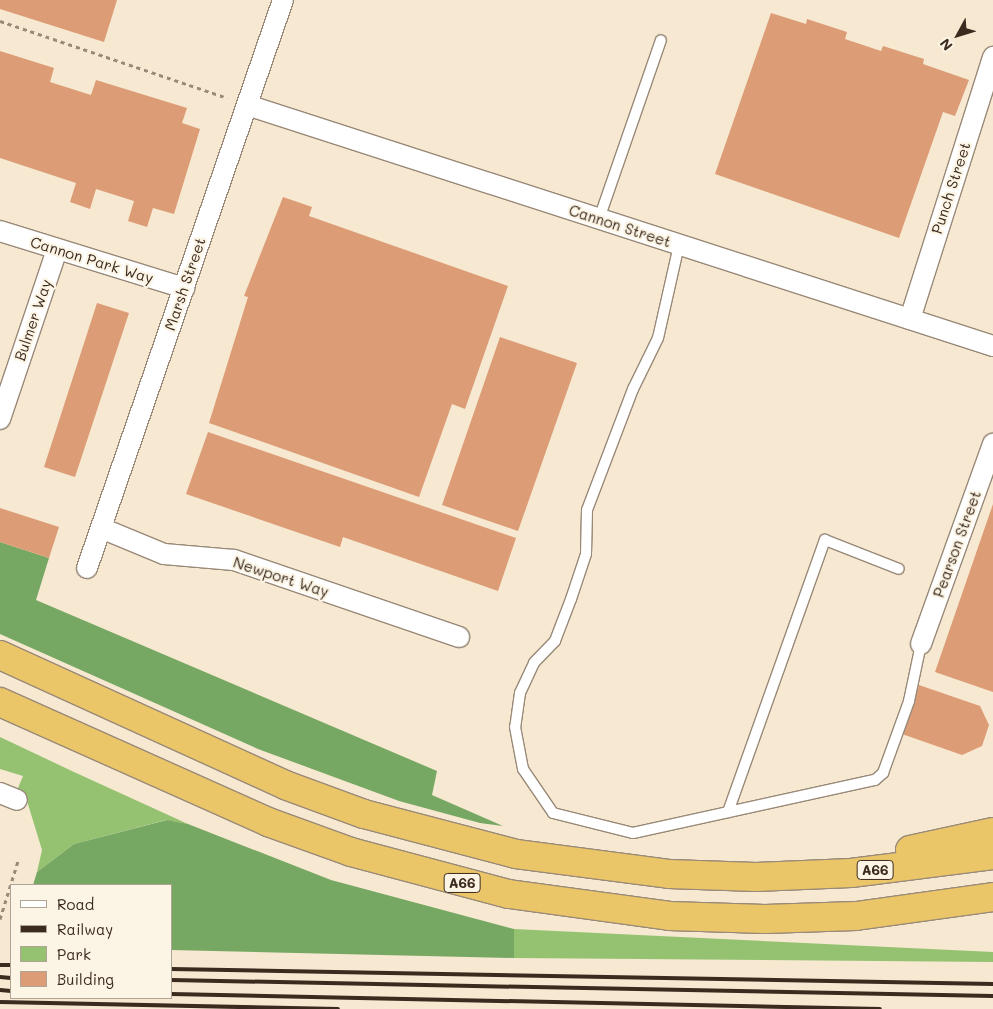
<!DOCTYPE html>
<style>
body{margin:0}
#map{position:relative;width:993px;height:1009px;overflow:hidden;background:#f7e8d1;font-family:Mali,sans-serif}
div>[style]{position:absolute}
.green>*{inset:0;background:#94c271}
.forest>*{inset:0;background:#77a863}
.building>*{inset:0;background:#dc9c75}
.path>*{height:3px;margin-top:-1.5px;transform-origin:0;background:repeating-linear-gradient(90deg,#998978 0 4px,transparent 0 8px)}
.roads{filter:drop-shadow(1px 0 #998978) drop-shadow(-1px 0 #998978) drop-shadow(0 1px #998978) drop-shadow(0 -1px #998978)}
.service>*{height:10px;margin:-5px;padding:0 5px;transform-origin:5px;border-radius:5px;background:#fff}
.minor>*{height:20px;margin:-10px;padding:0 10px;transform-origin:10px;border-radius:10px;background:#fff}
.trunk>*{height:28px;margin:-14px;padding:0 14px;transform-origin:14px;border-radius:14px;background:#ebc669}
.rail>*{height:4px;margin:-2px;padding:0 2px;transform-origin:2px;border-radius:2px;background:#3b2a1e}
span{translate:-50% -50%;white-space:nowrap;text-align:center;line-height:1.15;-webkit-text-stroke:4.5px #fcf5e5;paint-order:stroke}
.shield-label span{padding:1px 4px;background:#fcf5e5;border:1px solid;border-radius:4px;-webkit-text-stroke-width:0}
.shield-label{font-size:14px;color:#3b2a1e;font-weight:700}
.street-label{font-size:15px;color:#3b2a1e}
.legend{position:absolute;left:10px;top:884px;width:162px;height:115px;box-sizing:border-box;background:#fcf5e5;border:1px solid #afa495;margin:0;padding:6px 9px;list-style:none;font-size:15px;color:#3b2a1e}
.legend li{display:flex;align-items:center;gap:10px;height:25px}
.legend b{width:25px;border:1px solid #afa495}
.north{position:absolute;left:933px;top:10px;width:50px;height:50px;-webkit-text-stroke:4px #fcf5e5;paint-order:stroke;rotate:231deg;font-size:14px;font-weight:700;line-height:20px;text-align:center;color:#3b2a1e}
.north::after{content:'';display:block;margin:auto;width:18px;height:22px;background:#3b2a1e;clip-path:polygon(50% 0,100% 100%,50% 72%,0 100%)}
</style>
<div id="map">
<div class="green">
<div style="clip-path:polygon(0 737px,74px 772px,188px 824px,166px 820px,74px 844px,37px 872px,42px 850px,27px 801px,16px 793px,23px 776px,0 769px)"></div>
<div style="clip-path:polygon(514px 929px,993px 952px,993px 962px,514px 958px)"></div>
</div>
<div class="forest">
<div style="clip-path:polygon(0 542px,49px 558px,36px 600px,437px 771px,432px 795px,503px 826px,480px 823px,399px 801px,258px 749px,0 634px)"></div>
<div style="clip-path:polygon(167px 820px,188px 824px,331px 880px,514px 929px,514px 958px,171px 950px,171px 885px,33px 885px,37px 872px,74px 844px)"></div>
</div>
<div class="building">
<div style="clip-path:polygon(0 0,117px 0,104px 42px,0 9px)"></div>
<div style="clip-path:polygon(771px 13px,806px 24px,807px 19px,847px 32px,845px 39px,881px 51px,883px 46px,924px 59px,923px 64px,969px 80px,955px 116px,943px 112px,899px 238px,715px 174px)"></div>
<div style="clip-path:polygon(0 51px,54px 68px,50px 82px,91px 95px,96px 80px,187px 108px,182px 123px,200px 129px,174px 214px,153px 208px,147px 227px,128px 221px,134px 201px,96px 189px,90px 209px,70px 202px,76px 183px,0 158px)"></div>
<div style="clip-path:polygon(283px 197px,312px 207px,309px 216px,508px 286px,465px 409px,452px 404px,419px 497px,209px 423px,248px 297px,244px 296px)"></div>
<div style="clip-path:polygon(97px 303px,129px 313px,75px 477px,44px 467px)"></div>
<div style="clip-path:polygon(500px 337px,577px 363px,518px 531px,442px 505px)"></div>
<div style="clip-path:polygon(208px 432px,516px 538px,498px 591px,343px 537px,340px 547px,186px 494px)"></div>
<div style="clip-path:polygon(993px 504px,993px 692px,935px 672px)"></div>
<div style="clip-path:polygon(0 508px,59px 527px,49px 558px,0 542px)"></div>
<div style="clip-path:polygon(919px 685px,980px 706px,989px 725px,982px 746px,962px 755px,902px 734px)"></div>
</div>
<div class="path">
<div style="left:0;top:21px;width:240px;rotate:18.7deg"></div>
<div style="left:0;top:919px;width:61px;rotate:-72.8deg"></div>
</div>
<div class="roads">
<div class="service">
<div style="left:599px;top:219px;width:189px;rotate:-70.9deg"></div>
<div style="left:679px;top:245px;width:95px;rotate:102.7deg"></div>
<div style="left:658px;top:338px;width:57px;rotate:116.1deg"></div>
<div style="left:633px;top:389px;width:129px;rotate:110.8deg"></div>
<div style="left:587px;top:510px;width:44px;rotate:91.3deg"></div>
<div style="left:586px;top:554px;width:47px;rotate:108.4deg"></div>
<div style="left:571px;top:599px;width:45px;rotate:110.9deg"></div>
<div style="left:555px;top:641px;width:30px;rotate:134deg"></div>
<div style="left:534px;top:663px;width:33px;rotate:115deg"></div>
<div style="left:520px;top:693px;width:34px;rotate:98deg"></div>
<div style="left:515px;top:727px;width:43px;rotate:79.2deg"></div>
<div style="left:523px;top:769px;width:53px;rotate:55.7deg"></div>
<div style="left:553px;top:813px;width:82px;rotate:14deg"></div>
<div style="left:633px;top:833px;width:248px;rotate:-12.4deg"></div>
<div style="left:875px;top:780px;width:11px;rotate:-41deg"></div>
<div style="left:883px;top:773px;width:77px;rotate:-70.1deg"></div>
<div style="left:909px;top:701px;width:58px;rotate:-78.1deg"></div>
<div style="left:728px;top:812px;width:289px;rotate:-70.4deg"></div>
<div style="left:825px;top:540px;width:79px;rotate:21.4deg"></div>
</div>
<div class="minor">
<div style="left:247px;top:105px;width:784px;rotate:17.9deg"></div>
<div style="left:0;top:231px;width:193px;rotate:17.2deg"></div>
<div style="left:910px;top:319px;width:275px;rotate:-72.4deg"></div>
<div style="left:0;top:419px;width:178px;rotate:-71.4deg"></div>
<div style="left:101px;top:528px;width:68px;rotate:22.4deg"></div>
<div style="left:164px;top:554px;width:70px;rotate:4.9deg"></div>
<div style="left:234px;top:560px;width:238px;rotate:18.9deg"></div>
<div style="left:87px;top:568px;width:601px;rotate:-70.96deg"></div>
<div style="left:921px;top:644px;width:213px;rotate:-70.2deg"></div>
<div style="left:0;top:793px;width:18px;rotate:22deg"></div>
</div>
<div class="trunk">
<div style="left:0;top:655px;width:313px;rotate:24.5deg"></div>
<div style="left:285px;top:785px;width:84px;rotate:20.2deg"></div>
<div style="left:364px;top:814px;width:157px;rotate:14.7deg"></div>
<div style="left:516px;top:854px;width:154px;rotate:7.4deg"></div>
<div style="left:669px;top:874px;width:87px;rotate:2deg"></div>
<div style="left:756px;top:877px;width:95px;rotate:-2.4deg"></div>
<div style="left:851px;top:873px;width:143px;rotate:-7.2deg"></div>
<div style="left:0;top:702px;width:294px;rotate:24.1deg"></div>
<div style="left:268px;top:822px;width:88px;rotate:19.9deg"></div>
<div style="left:351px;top:852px;width:163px;rotate:14.9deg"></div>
<div style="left:509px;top:894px;width:162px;rotate:7.8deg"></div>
<div style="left:669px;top:916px;width:96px;rotate:1.8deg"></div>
<div style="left:765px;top:919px;width:91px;rotate:-1.9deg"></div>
<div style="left:856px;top:916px;width:138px;rotate:-7.9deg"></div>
<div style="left:910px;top:850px;width:85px;rotate:-12.2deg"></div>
</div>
</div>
<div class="rail">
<div style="left:0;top:965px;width:11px"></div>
<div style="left:171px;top:969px;width:822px;rotate:1.05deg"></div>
<div style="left:0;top:977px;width:11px;rotate:5deg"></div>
<div style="left:171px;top:980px;width:822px;rotate:1.12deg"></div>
<div style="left:0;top:990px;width:11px;rotate:5deg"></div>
<div style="left:171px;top:994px;width:709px;rotate:1.21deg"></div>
<div style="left:0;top:1002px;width:338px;rotate:1.2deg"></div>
</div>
<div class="shield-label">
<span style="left:875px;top:870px">A66</span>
<span style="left:462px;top:883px">A66</span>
</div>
<div class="street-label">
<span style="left:951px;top:188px;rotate:-72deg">Punch Street</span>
<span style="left:620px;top:226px;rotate:18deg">Cannon Street</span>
<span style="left:92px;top:260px;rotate:17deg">Cannon Park Way</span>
<span style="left:185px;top:284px;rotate:-71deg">Marsh Street</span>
<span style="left:33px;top:320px;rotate:-71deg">Bulmer Way</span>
<span style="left:957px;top:544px;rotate:-70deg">Pearson Street</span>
<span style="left:281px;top:577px;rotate:18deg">Newport Way</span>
</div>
<ul class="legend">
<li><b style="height:6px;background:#fff"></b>Road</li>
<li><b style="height:6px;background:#3b2a1e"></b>Railway</li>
<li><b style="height:14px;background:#94c271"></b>Park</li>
<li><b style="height:14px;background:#dc9c75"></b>Building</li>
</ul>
<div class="north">N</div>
</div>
